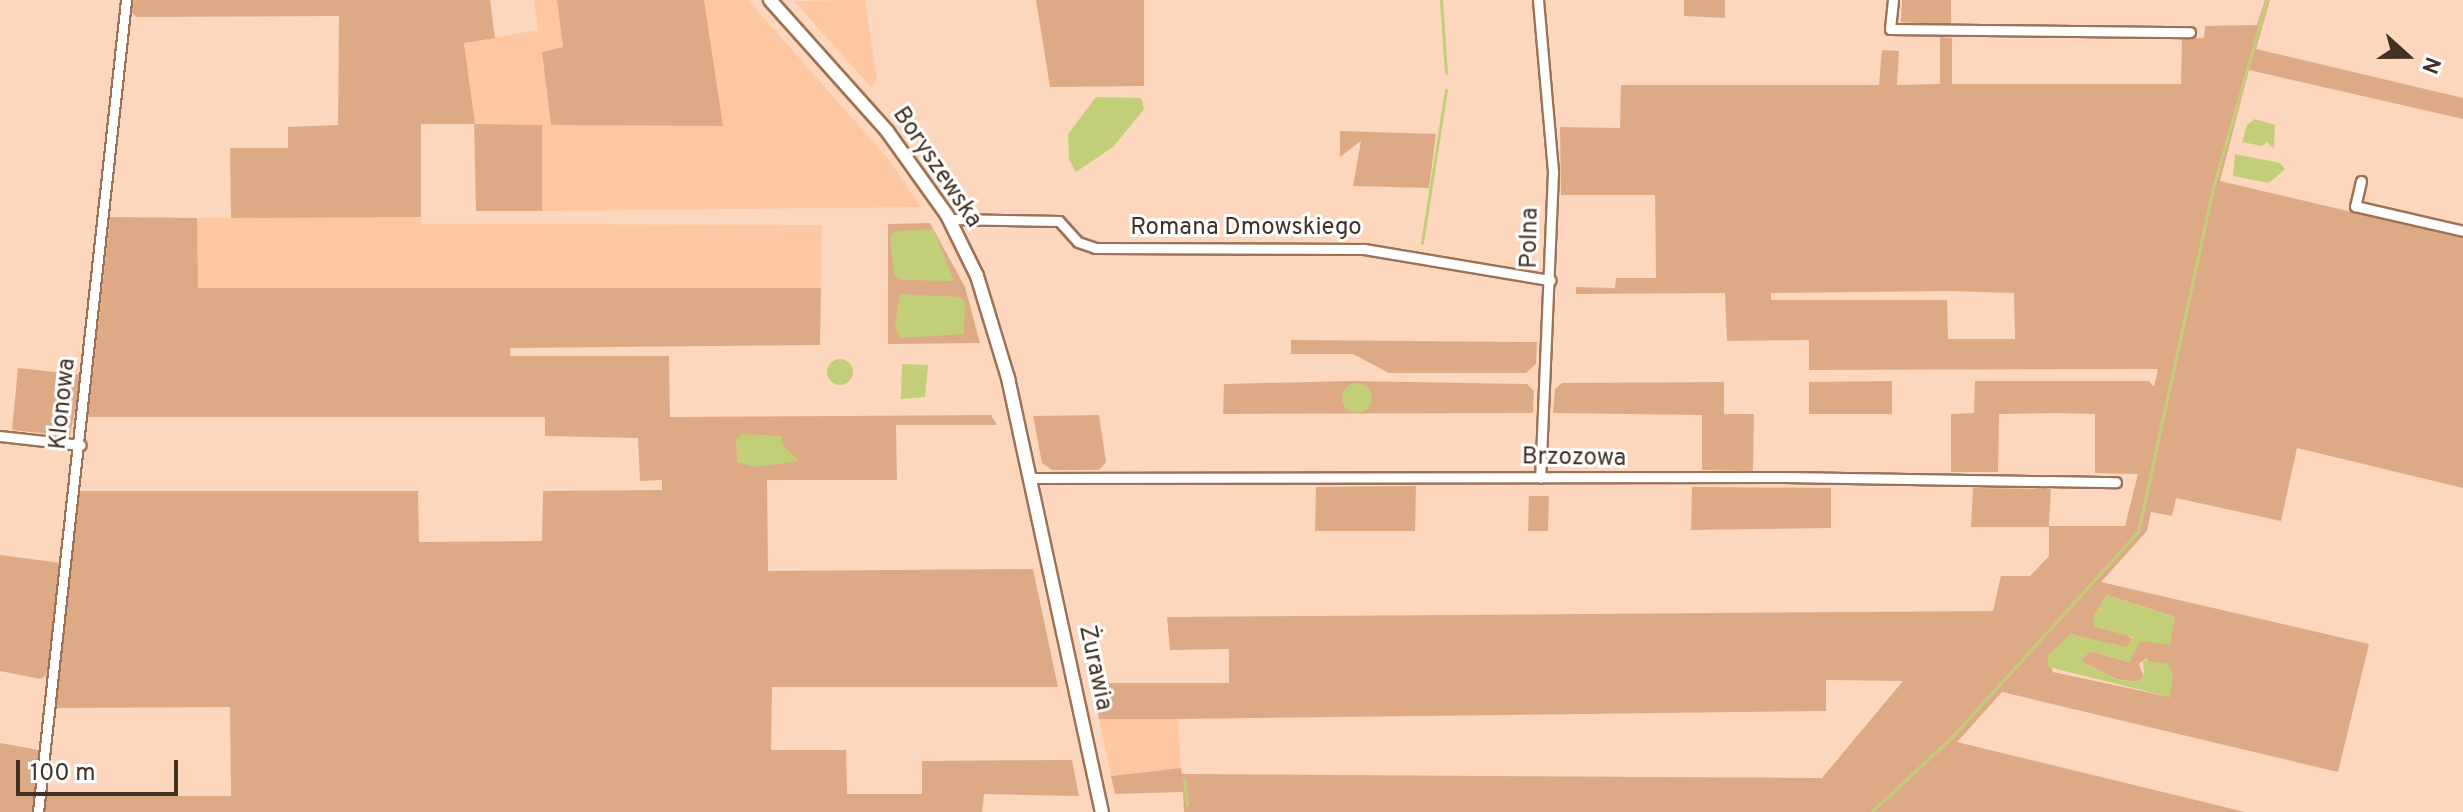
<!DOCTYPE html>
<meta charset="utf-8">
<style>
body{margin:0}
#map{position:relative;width:2463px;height:812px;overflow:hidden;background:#fdd7bd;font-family:Overpass,sans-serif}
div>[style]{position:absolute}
.built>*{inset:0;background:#fdc7a2}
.green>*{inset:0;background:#deaa86}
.water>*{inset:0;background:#c3cf78}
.round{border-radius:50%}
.stream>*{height:3px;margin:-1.5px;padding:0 1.5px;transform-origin:1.5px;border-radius:1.5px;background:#c3cf78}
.roads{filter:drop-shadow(2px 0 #9d7255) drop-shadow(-2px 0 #9d7255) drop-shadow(0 2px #9d7255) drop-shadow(0 -2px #9d7255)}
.minor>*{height:9px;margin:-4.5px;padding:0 4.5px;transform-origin:4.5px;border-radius:4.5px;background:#fff}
.secondary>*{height:12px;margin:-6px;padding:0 6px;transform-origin:6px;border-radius:6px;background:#fff}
span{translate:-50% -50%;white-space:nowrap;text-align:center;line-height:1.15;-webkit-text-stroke:6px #fff;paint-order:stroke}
.street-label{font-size:24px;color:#433124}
.north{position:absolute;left:2367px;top:16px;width:80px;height:80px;-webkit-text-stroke:6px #fff;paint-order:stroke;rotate:111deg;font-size:22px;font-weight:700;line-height:32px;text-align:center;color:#433124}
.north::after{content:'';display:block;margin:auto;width:28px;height:36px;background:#433124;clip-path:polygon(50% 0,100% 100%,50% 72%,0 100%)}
.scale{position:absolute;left:16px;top:760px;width:162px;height:36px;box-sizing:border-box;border:4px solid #433124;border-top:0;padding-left:10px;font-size:24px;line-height:28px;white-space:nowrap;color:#433124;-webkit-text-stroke:6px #fff;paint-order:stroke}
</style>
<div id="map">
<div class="built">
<div style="clip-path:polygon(534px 0,557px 0,564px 47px,542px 52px,551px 124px,722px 126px,704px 0,748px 0,890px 161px,921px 207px,542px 211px,542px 125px,475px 124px,464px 43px,538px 30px)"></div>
<div style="clip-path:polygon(865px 0,877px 80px,871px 87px,794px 1px)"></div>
<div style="clip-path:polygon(421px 217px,422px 224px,822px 225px,821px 288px,197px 288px,197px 218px)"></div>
<div style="clip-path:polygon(1099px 719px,1178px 719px,1181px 768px,1111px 776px)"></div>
</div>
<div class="green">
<div style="clip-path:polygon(131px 0,490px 0,495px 38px,464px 43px,475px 124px,542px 125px,542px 211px,476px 211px,474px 124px,421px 124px,421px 217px,231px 218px,230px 148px,288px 148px,288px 127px,338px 125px,339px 16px,136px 17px,130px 10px)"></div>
<div style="clip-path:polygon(557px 0,704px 0,723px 126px,551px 125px,542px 52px,563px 47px)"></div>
<div style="clip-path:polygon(1036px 0,1144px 0,1144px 86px,1050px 87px)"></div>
<div style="clip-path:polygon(1684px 0,1725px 0,1725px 18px,1684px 16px)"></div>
<div style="clip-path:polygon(1902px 0,1951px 0,1951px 25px,1901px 22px)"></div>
<div style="clip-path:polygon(evenodd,2265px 0,2270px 0,2256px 49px,2463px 98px,2463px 119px,2249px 70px,2220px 181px,2463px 238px,2463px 488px,2297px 448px,2281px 521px,2176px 498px,2172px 516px,2151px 512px,2147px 531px,2101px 582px,2369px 644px,2338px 772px,2002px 692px,1957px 742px,2245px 812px,1184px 812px,1183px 792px,1115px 794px,1111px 776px,1181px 768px,1182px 774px,1822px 778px,1903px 681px,1826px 680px,1826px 711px,1178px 719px,1099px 719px,1092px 683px,1229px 683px,1229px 649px,1170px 650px,1167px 617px,1993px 611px,2001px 576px,2030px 576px,2049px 556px,2049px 527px,1971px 527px,1973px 488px,2051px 489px,2049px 526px,2125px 526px,2138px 474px,2095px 473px,2095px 414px,2056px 413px,1999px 414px,1998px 472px,1951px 472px,1951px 414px,1974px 413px,1975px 381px,2149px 381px,2154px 387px,2158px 369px,1809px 370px,1809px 340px,1727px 341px,1725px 293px,1576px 294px,1576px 287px,1615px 288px,1616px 278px,1656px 278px,1655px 195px,1561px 195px,1560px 127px,1620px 128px,1621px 85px,1879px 85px,1882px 50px,1899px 51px,1897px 85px,1940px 84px,1940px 37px,1952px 38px,1952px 84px,2181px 84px,2182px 38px,2204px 38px,2205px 26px,2257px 25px,2265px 0,1947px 291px,2014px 293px,2015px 339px,1948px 339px,1947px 300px,1771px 300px,1771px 293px,1947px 291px,2265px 0,2107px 595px,2175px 617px,2136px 643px,2130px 662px,2089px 651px,2081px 661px,2116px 679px,2137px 682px,2144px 677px,2139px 664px,2146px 658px,2170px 697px,2053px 672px,2048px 656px,2071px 634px,2126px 649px,2134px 639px,2093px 617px,2107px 595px)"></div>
<div style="clip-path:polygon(1340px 131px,1436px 134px,1429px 188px,1353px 186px,1361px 141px,1340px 157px)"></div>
<div style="clip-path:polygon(110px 217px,197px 218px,198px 288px,821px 288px,820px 345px,510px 348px,510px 356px,669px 356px,670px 417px,991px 415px,997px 425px,896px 425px,897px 480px,767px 480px,768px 571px,1033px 569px,1058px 687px,772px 687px,771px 750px,846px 750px,847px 794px,922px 794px,922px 761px,1072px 760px,1079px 796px,984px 794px,982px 812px,43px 812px,45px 796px,231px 796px,230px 707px,55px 708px,79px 491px,418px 491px,419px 542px,542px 541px,543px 491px,662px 490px,662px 480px,640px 481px,638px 438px,545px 436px,545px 417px,88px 417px)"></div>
<div style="clip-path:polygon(930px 223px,965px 287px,980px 343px,888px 344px,888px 224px)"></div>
<div style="clip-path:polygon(1291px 340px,1537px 342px,1536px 364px,1526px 373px,1389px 373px,1353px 354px,1291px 354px)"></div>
<div style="clip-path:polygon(18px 368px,82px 375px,70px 436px,12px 430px)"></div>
<div style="clip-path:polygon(1350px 381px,1527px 384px,1534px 391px,1533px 413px,1223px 414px,1224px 384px)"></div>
<div style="clip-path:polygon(1892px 381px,1892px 414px,1809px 414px,1809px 382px)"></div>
<div style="clip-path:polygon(1724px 382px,1724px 414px,1754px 414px,1753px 471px,1702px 470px,1702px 415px,1553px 413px,1555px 389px,1562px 383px)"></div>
<div style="clip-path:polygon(1099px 415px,1106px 462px,1099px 470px,1052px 470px,1042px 463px,1033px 416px)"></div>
<div style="clip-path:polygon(1416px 486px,1415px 531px,1315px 531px,1316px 487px)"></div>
<div style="clip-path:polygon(1692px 487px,1831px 488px,1831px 528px,1691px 530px)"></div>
<div style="clip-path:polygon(1529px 496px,1549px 496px,1548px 531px,1528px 531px)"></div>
<div style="clip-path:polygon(0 555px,61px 563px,48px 674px,41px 679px,0 671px)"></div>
<div style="clip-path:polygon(0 743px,39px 750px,32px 812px,0 812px)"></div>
</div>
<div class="water">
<div style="clip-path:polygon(1096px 97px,1141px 98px,1144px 109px,1113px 147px,1076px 172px,1069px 160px,1068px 134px)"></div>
<div style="clip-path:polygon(2255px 119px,2275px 125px,2274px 149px,2267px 142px,2262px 146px,2242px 142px,2247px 125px)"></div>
<div style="clip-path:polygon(2235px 154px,2280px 163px,2285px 169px,2269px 183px,2233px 176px)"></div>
<div style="clip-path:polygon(933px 229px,954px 281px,902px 280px,894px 275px,890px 237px,895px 231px)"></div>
<div style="clip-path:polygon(900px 294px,959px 297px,965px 302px,964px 334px,900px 338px,895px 325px)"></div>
<div class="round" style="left:827px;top:359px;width:26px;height:26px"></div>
<div style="clip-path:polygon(902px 364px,928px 365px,925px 397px,901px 399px)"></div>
<div class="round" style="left:1342px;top:383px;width:30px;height:30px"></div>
<div style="clip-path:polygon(742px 434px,781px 436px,784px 446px,799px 461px,754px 467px,737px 462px,736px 439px)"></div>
<div style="clip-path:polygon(2107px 595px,2175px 617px,2170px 645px,2140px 641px,2130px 662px,2089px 651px,2081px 661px,2116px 679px,2137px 682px,2144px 677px,2143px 660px,2168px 664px,2173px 674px,2170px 697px,2048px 667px,2048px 656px,2071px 634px,2127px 647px,2133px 637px,2094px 627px,2093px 617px)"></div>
</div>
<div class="stream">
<div style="left:1441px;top:0;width:73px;rotate:86.1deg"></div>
<div style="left:1422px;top:243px;width:155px;rotate:-81.1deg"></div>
<div style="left:1184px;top:779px;width:26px;rotate:83deg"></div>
<div style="left:1871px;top:812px;width:109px;rotate:-42.8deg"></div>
<div style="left:1951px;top:738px;width:278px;rotate:-47.8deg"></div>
<div style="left:2138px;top:532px;width:352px;rotate:-77.7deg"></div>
<div style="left:2213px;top:188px;width:196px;rotate:-74deg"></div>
</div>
<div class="roads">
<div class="minor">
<div style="left:1538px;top:0;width:173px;rotate:85deg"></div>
<div style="left:1553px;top:172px;width:306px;rotate:92.4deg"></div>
<div style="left:1893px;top:0;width:29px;rotate:96deg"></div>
<div style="left:1890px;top:29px;width:300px;rotate:0.6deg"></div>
<div style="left:2361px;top:181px;width:26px;rotate:103deg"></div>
<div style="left:2355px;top:206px;width:111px;rotate:13deg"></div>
<div style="left:949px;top:219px;width:110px;rotate:1deg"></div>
<div style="left:1059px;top:221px;width:28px;rotate:48deg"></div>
<div style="left:1078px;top:242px;width:18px;rotate:19deg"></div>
<div style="left:1095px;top:248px;width:269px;rotate:0.2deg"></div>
<div style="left:1364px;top:249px;width:189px;rotate:9.5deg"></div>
<div style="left:0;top:436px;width:81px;rotate:6.4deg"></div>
<div style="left:1031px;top:478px;width:753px;rotate:-0.08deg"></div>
<div style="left:1784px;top:477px;width:332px;rotate:0.9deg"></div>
<div style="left:38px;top:812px;width:817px;rotate:-83.81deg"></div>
</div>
<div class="secondary">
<div style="left:770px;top:0;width:176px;rotate:48.2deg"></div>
<div style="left:887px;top:131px;width:103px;rotate:54.5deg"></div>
<div style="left:947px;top:215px;width:68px;rotate:63.8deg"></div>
<div style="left:977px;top:276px;width:107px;rotate:73.1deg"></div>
<div style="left:1008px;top:378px;width:444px;rotate:77.8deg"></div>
</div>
</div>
<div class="street-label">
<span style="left:936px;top:168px;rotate:56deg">Boryszewska</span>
<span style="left:1246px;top:229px">Romana Dmowskiego</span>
<span style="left:1531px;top:238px;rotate:-89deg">Polna</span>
<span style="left:64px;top:404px;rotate:-84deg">Klonowa</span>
<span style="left:1574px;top:459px;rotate:1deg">Brzozowa</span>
<span style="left:1094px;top:668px;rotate:78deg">Żurawia</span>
</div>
<div class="north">N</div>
<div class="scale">100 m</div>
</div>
